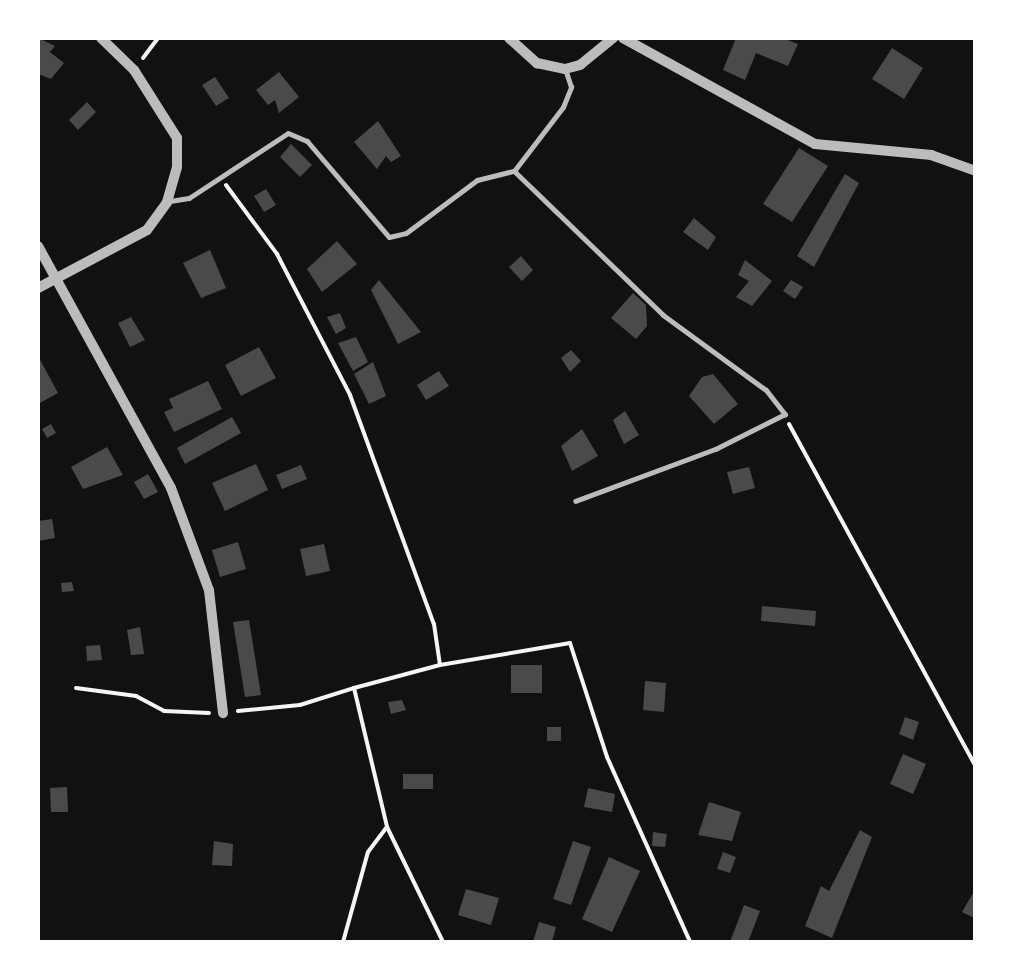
<!DOCTYPE html>
<style>
body{margin:0}
#map{position:relative;width:1013px;height:980px;overflow:hidden;background:#111;font-family:"Times New Roman",serif}
div>[style]{position:absolute}
.building>*{inset:0;background:#4a4a4a}
.path>*{height:4px;margin:-2px;padding:0 2px;transform-origin:2px;border-radius:2px;background:#f5f5f5}
.service>*{height:5px;margin:-2.5px;padding:0 2.5px;transform-origin:2.5px;border-radius:2.5px;background:#bcbcbc}
.minor>*{height:10px;margin:-5px;padding:0 5px;transform-origin:5px;border-radius:5px;background:#bcbcbc}
span{translate:-50% -50%;white-space:nowrap;text-align:center;line-height:1.15;-webkit-text-stroke:10px #fff;paint-order:stroke}
.frame{position:absolute;inset:0;border:40px solid #fff;pointer-events:none}
</style>
<div id="map">
<div class="building">
<div style="clip-path:polygon(38px 38px,55px 46px,50px 52px,64px 63px,51px 79px,38px 74px)"></div>
<div style="clip-path:polygon(736px 38px,783px 38px,798px 44px,788px 66px,756px 53px,745px 80px,723px 70px)"></div>
<div style="clip-path:polygon(892px 48px,923px 68px,904px 99px,872px 79px)"></div>
<div style="clip-path:polygon(279px 72px,299px 97px,279px 113px,275px 100px,268px 105px,256px 90px)"></div>
<div style="clip-path:polygon(215px 77px,229px 98px,216px 106px,202px 85px)"></div>
<div style="clip-path:polygon(87px 102px,96px 112px,78px 130px,69px 120px)"></div>
<div style="clip-path:polygon(378px 121px,401px 156px,391px 162px,386px 156px,377px 169px,354px 142px)"></div>
<div style="clip-path:polygon(291px 144px,312px 165px,300px 177px,280px 157px)"></div>
<div style="clip-path:polygon(799px 148px,828px 166px,792px 222px,763px 204px)"></div>
<div style="clip-path:polygon(845px 174px,859px 183px,814px 267px,797px 256px)"></div>
<div style="clip-path:polygon(266px 189px,276px 205px,264px 212px,254px 196px)"></div>
<div style="clip-path:polygon(694px 218px,716px 237px,708px 250px,683px 232px)"></div>
<div style="clip-path:polygon(337px 241px,357px 264px,322px 292px,307px 269px)"></div>
<div style="clip-path:polygon(210px 250px,226px 288px,201px 298px,183px 263px)"></div>
<div style="clip-path:polygon(521px 256px,533px 270px,522px 281px,509px 267px)"></div>
<div style="clip-path:polygon(745px 260px,772px 281px,752px 306px,736px 297px,749px 281px,738px 275px)"></div>
<div style="clip-path:polygon(379px 280px,421px 332px,398px 344px,371px 290px)"></div>
<div style="clip-path:polygon(791px 280px,803px 287px,795px 299px,783px 291px)"></div>
<div style="clip-path:polygon(633px 293px,646px 305px,647px 326px,636px 339px,611px 318px)"></div>
<div style="clip-path:polygon(340px 313px,346px 328px,336px 334px,327px 317px)"></div>
<div style="clip-path:polygon(131px 317px,145px 340px,130px 347px,118px 323px)"></div>
<div style="clip-path:polygon(356px 337px,368px 362px,353px 371px,338px 343px)"></div>
<div style="clip-path:polygon(259px 347px,276px 378px,241px 396px,225px 365px)"></div>
<div style="clip-path:polygon(571px 350px,581px 361px,570px 372px,561px 358px)"></div>
<div style="clip-path:polygon(38px 356px,58px 393px,38px 404px)"></div>
<div style="clip-path:polygon(373px 362px,386px 396px,369px 404px,354px 374px)"></div>
<div style="clip-path:polygon(439px 371px,449px 386px,426px 400px,417px 385px)"></div>
<div style="clip-path:polygon(713px 374px,738px 404px,714px 424px,689px 396px,702px 377px)"></div>
<div style="clip-path:polygon(208px 381px,222px 409px,174px 432px,164px 412px,173px 408px,169px 399px)"></div>
<div style="clip-path:polygon(625px 411px,639px 435px,624px 444px,613px 420px)"></div>
<div style="clip-path:polygon(232px 417px,241px 433px,185px 464px,177px 448px)"></div>
<div style="clip-path:polygon(51px 424px,56px 433px,47px 438px,42px 429px)"></div>
<div style="clip-path:polygon(582px 429px,598px 456px,572px 471px,561px 446px)"></div>
<div style="clip-path:polygon(107px 447px,123px 475px,83px 489px,71px 467px)"></div>
<div style="clip-path:polygon(256px 464px,268px 490px,225px 511px,212px 483px)"></div>
<div style="clip-path:polygon(301px 465px,307px 479px,282px 489px,276px 475px)"></div>
<div style="clip-path:polygon(749px 467px,755px 488px,733px 494px,727px 472px)"></div>
<div style="clip-path:polygon(148px 474px,158px 492px,144px 499px,134px 482px)"></div>
<div style="clip-path:polygon(52px 519px,55px 538px,38px 541px,38px 521px)"></div>
<div style="clip-path:polygon(238px 542px,246px 569px,220px 577px,212px 550px)"></div>
<div style="clip-path:polygon(324px 544px,330px 571px,306px 576px,300px 549px)"></div>
<div style="clip-path:polygon(72px 582px,74px 591px,62px 592px,61px 583px)"></div>
<div style="clip-path:polygon(762px 606px,816px 611px,815px 626px,761px 621px)"></div>
<div style="clip-path:polygon(249px 620px,261px 695px,245px 697px,233px 622px)"></div>
<div style="clip-path:polygon(140px 627px,144px 654px,131px 655px,127px 630px)"></div>
<div style="clip-path:polygon(100px 645px,102px 660px,87px 661px,86px 646px)"></div>
<div style="clip-path:polygon(511px 665px,542px 665px,542px 693px,511px 693px)"></div>
<div style="clip-path:polygon(645px 681px,666px 683px,664px 712px,643px 710px)"></div>
<div style="clip-path:polygon(402px 700px,406px 710px,391px 714px,388px 702px)"></div>
<div style="clip-path:polygon(905px 717px,919px 722px,913px 740px,899px 734px)"></div>
<div style="clip-path:polygon(547px 727px,561px 727px,561px 741px,547px 741px)"></div>
<div style="clip-path:polygon(903px 754px,926px 764px,913px 794px,890px 784px)"></div>
<div style="clip-path:polygon(403px 774px,433px 774px,433px 789px,403px 789px)"></div>
<div style="clip-path:polygon(67px 787px,68px 812px,51px 812px,50px 788px)"></div>
<div style="clip-path:polygon(588px 788px,615px 794px,612px 812px,584px 807px)"></div>
<div style="clip-path:polygon(709px 802px,741px 812px,732px 841px,698px 835px)"></div>
<div style="clip-path:polygon(860px 830px,872px 837px,832px 938px,805px 926px,821px 886px,829px 891px)"></div>
<div style="clip-path:polygon(653px 832px,667px 834px,665px 847px,652px 846px)"></div>
<div style="clip-path:polygon(214px 841px,233px 844px,232px 866px,212px 865px)"></div>
<div style="clip-path:polygon(573px 841px,591px 847px,571px 905px,553px 899px)"></div>
<div style="clip-path:polygon(723px 852px,736px 857px,730px 873px,717px 869px)"></div>
<div style="clip-path:polygon(609px 857px,640px 871px,612px 932px,582px 919px)"></div>
<div style="clip-path:polygon(976px 888px,976px 919px,962px 912px)"></div>
<div style="clip-path:polygon(466px 889px,499px 898px,491px 925px,458px 915px)"></div>
<div style="clip-path:polygon(744px 905px,760px 911px,748px 942px,730px 942px)"></div>
<div style="clip-path:polygon(539px 922px,556px 927px,552px 942px,533px 942px)"></div>
</div>
<div class="path">
<div style="left:143px;top:58px;width:25px;rotate:-53deg"></div>
<div style="left:226px;top:185px;width:86px;rotate:53.5deg"></div>
<div style="left:277px;top:254px;width:159px;rotate:62.6deg"></div>
<div style="left:350px;top:395px;width:244px;rotate:69.9deg"></div>
<div style="left:434px;top:624px;width:41px;rotate:81.7deg"></div>
<div style="left:440px;top:665px;width:132px;rotate:-9.6deg"></div>
<div style="left:570px;top:643px;width:120px;rotate:72deg"></div>
<div style="left:607px;top:757px;width:203px;rotate:65.8deg"></div>
<div style="left:789px;top:424px;width:391px;rotate:61.4deg"></div>
<div style="left:76px;top:688px;width:61px;rotate:7.6deg"></div>
<div style="left:136px;top:696px;width:32px;rotate:28deg"></div>
<div style="left:164px;top:711px;width:45px;rotate:2.5deg"></div>
<div style="left:354px;top:688px;width:89px;rotate:-15deg"></div>
<div style="left:238px;top:711px;width:62px;rotate:-5.5deg"></div>
<div style="left:300px;top:705px;width:57px;rotate:-17.5deg"></div>
<div style="left:354px;top:688px;width:143px;rotate:76.6deg"></div>
<div style="left:387px;top:827px;width:128px;rotate:64deg"></div>
<div style="left:343px;top:942px;width:93px;rotate:-74.5deg"></div>
<div style="left:368px;top:852px;width:31px;rotate:-53deg"></div>
</div>
<div class="service">
<div style="left:514px;top:171px;width:81px;rotate:-52.6deg"></div>
<div style="left:563px;top:107px;width:22px;rotate:-68deg"></div>
<div style="left:571px;top:87px;width:19px;rotate:-108deg"></div>
<div style="left:170px;top:201px;width:19px;rotate:-9deg"></div>
<div style="left:189px;top:198px;width:118px;rotate:-33.3deg"></div>
<div style="left:288px;top:133px;width:21px;rotate:23deg"></div>
<div style="left:307px;top:141px;width:126px;rotate:49.5deg"></div>
<div style="left:389px;top:237px;width:17px;rotate:-13deg"></div>
<div style="left:406px;top:233px;width:89px;rotate:-36.7deg"></div>
<div style="left:477px;top:180px;width:38px;rotate:-14deg"></div>
<div style="left:514px;top:171px;width:207px;rotate:44deg"></div>
<div style="left:663px;top:315px;width:127px;rotate:36.1deg"></div>
<div style="left:766px;top:390px;width:31px;rotate:52deg"></div>
<div style="left:785px;top:414px;width:78px;rotate:153.4deg"></div>
<div style="left:715px;top:449px;width:149px;rotate:159.6deg"></div>
</div>
<div class="minor">
<div style="left:509px;top:38px;width:38px;rotate:42deg"></div>
<div style="left:537px;top:63px;width:29px;rotate:12deg"></div>
<div style="left:565px;top:69px;width:16px;rotate:-15deg"></div>
<div style="left:580px;top:65px;width:43px;rotate:-39.3deg"></div>
<div style="left:623px;top:38px;width:219px;rotate:28.9deg"></div>
<div style="left:815px;top:144px;width:117px;rotate:5.4deg"></div>
<div style="left:931px;top:155px;width:48px;rotate:19.6deg"></div>
<div style="left:38px;top:246px;width:276px;rotate:61.2deg"></div>
<div style="left:171px;top:488px;width:109px;rotate:69.6deg"></div>
<div style="left:209px;top:590px;width:124px;rotate:83.5deg"></div>
<div style="left:38px;top:288px;width:123px;rotate:-28deg"></div>
<div style="left:147px;top:230px;width:34px;rotate:-54deg"></div>
<div style="left:167px;top:202px;width:36px;rotate:-74deg"></div>
<div style="left:177px;top:167px;width:29px;rotate:-90deg"></div>
<div style="left:177px;top:138px;width:80px;rotate:-122.3deg"></div>
<div style="left:134px;top:70px;width:46px;rotate:-135.9deg"></div>
</div>
<div class="frame"></div>
</div>
